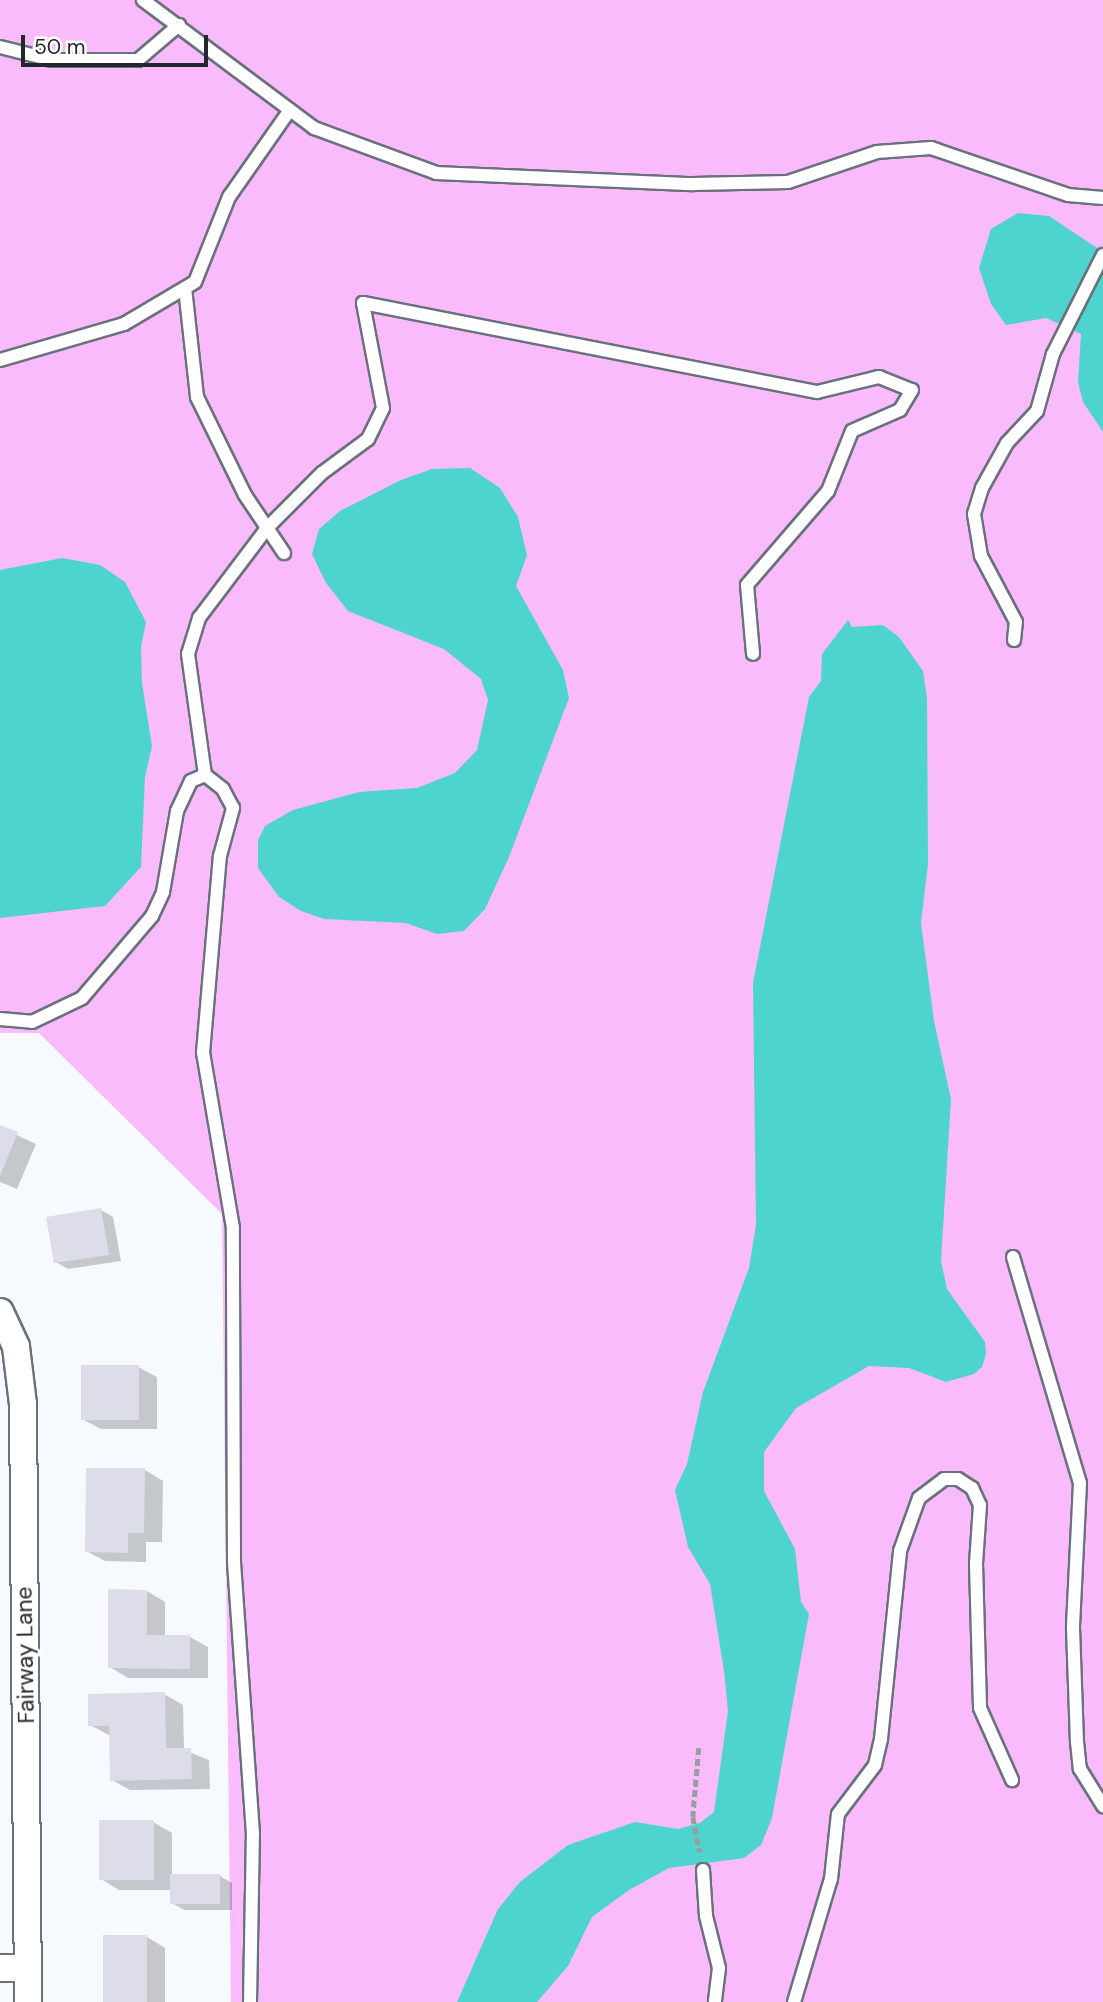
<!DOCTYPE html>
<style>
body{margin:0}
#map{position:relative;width:1103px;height:2002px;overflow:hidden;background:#f6f9fe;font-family:"DM Sans",sans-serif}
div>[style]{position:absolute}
.green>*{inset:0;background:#f9bbfc}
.water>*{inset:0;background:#4ed4ce}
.shadow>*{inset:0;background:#0003}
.building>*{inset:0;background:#dddce9}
.path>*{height:4.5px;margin-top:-2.25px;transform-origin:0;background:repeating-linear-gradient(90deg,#999ca0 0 7px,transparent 0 10.5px)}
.roads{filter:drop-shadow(2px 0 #6a717b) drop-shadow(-2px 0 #6a717b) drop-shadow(0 2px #6a717b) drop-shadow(0 -2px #6a717b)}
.lane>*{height:12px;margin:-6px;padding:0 6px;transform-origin:6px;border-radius:6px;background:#fff}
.street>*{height:26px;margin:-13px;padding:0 13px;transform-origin:13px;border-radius:13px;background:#fff}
span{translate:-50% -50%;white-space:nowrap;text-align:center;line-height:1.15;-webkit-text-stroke:5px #fff;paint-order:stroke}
.street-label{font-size:23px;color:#24272b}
.scale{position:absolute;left:21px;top:35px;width:187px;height:32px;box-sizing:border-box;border:4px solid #24272b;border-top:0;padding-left:9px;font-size:21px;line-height:24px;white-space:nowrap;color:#24272b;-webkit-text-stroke:5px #fff;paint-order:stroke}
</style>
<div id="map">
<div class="green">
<div style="clip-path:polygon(0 0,1103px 0,1103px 2002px,231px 2002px,222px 1214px,39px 1033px,0 1033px)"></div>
</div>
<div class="water">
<div style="clip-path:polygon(1018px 213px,1049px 216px,1103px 252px,1103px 432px,1083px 402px,1078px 382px,1081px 334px,1046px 318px,1006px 325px,991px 304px,979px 268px,991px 229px)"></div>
<div style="clip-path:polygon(470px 468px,500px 488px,518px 517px,527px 555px,516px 586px,563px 670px,569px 698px,509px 857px,485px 909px,464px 931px,437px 934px,406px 923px,324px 919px,301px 911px,279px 897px,258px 868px,258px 840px,265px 826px,293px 810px,359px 792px,417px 788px,455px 773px,477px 750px,488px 700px,481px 679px,444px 649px,348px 611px,326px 583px,312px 554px,319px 529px,340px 511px,401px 480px,432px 469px)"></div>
<div style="clip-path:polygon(62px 558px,100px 565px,125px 582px,146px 622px,141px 647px,142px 683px,152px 746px,145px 777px,141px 867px,105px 906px,0 918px,0 570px)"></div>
<div style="clip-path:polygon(848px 620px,852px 627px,883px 625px,899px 637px,923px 671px,927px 698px,928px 864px,921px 923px,934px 1021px,951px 1099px,941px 1261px,947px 1289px,985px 1342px,986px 1354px,982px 1367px,974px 1374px,946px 1382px,909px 1368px,869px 1366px,796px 1408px,764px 1452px,764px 1491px,795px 1549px,801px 1602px,809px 1614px,772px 1818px,761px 1845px,744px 1858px,669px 1868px,629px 1890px,592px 1917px,568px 1966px,537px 2002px,457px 2002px,498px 1909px,520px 1882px,568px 1845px,635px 1822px,678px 1829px,700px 1823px,714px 1812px,728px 1711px,724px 1671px,710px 1584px,688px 1547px,675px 1490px,687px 1464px,703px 1392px,749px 1268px,756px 1225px,753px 983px,809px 697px,821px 681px,822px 654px)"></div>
</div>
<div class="shadow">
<div style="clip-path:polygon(0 1127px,36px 1144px,17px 1189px,0 1182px)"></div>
<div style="clip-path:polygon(101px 1210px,113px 1217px,121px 1261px,68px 1269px,56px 1262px)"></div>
<div style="clip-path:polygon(138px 1367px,157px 1377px,157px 1429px,101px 1429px,82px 1419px)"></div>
<div style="clip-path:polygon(145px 1470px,163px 1481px,162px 1542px,146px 1542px,146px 1562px,105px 1561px,86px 1551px)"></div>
<div style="clip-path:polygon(147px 1591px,165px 1602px,165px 1637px,190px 1637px,208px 1647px,208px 1678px,128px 1678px,110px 1667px)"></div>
<div style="clip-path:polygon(164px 1694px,183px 1705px,184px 1750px,209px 1760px,210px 1789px,130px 1790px,112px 1780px,111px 1736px,90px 1725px)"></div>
<div style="clip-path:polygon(153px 1822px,172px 1833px,172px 1876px,220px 1876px,232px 1883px,232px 1910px,184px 1910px,172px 1903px,172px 1890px,119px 1890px,101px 1879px)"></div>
<div style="clip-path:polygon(105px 1937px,147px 1937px,165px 1948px,165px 2002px,105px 2002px)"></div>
</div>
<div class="building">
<div style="clip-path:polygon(0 1125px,18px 1132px,0 1176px)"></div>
<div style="clip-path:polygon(101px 1208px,109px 1255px,54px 1263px,46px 1217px)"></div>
<div style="clip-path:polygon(81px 1365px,139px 1365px,139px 1420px,81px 1420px)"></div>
<div style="clip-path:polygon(86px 1468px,145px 1468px,144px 1533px,128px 1533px,128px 1553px,85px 1552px)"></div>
<div style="clip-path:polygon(108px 1589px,147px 1590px,147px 1635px,190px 1635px,190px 1669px,108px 1668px)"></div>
<div style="clip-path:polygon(165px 1692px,166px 1748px,191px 1748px,192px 1779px,110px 1781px,109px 1726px,88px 1726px,88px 1694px)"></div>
<div style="clip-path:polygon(99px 1820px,154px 1820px,154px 1880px,99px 1880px)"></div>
<div style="clip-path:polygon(170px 1874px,220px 1874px,220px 1904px,170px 1904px)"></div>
<div style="clip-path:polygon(103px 1935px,147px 1935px,147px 2002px,103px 2002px)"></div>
</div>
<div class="path">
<div style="left:699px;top:1748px;width:69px;rotate:95deg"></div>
<div style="left:693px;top:1817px;width:36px;rotate:79deg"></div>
</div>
<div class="roads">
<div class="lane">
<div style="left:143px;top:0;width:214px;rotate:36.8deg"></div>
<div style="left:314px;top:128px;width:130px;rotate:20.2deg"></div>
<div style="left:436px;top:173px;width:257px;rotate:2.5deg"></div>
<div style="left:693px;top:184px;width:95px;rotate:-1.2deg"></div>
<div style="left:788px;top:182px;width:94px;rotate:-18.6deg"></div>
<div style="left:877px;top:152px;width:54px;rotate:-4.2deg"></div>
<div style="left:931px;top:148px;width:145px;rotate:18.9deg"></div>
<div style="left:1068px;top:195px;width:35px;rotate:5deg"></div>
<div style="left:0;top:47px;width:54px;rotate:14deg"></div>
<div style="left:52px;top:60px;width:86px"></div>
<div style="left:138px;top:60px;width:54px;rotate:-40.5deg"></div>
<div style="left:185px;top:288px;width:110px;rotate:83.7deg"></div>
<div style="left:197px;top:397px;width:109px;rotate:63.9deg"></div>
<div style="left:245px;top:495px;width:70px;rotate:56.1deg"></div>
<div style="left:0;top:360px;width:129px;rotate:-16.2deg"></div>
<div style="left:124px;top:324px;width:82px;rotate:-30.6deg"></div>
<div style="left:195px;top:282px;width:92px;rotate:-68.2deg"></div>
<div style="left:229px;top:197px;width:106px;rotate:-55deg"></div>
<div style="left:1014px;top:640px;width:18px;rotate:-84deg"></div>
<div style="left:1016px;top:622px;width:75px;rotate:-117.9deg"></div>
<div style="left:981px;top:556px;width:43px;rotate:-99.5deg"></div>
<div style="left:974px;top:514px;width:27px;rotate:-73deg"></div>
<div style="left:982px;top:488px;width:51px;rotate:-60.9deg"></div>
<div style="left:1007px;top:443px;width:44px;rotate:-46.8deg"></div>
<div style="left:1037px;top:411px;width:59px;rotate:-74.3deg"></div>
<div style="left:1053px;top:354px;width:111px;rotate:-63.2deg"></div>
<div style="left:0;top:1019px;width:32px;rotate:5deg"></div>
<div style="left:32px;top:1022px;width:55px;rotate:-25.6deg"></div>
<div style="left:82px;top:998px;width:108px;rotate:-49.5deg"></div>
<div style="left:152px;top:916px;width:26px;rotate:-65deg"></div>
<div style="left:163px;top:892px;width:82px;rotate:-80.2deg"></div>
<div style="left:177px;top:811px;width:33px;rotate:-65deg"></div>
<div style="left:191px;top:781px;width:15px;rotate:-23deg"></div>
<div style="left:1013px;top:1257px;width:236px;rotate:73.5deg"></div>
<div style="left:1080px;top:1483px;width:145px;rotate:92.8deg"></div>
<div style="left:1073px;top:1628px;width:114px;rotate:88deg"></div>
<div style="left:1077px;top:1742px;width:27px;rotate:84deg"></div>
<div style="left:1080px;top:1769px;width:44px;rotate:58.1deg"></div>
<div style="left:703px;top:1870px;width:46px;rotate:86.3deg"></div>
<div style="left:706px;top:1916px;width:54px;rotate:76deg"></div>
<div style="left:719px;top:1968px;width:34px;rotate:97deg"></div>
<div style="left:250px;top:2002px;width:168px;rotate:-89deg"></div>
<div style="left:253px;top:1834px;width:273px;rotate:-94deg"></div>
<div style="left:234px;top:1562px;width:334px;rotate:-90.2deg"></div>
<div style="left:233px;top:1228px;width:178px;rotate:-99.7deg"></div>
<div style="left:203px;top:1053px;width:198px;rotate:-85.1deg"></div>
<div style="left:220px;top:856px;width:50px;rotate:-74.8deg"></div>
<div style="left:233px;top:808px;width:21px;rotate:-118deg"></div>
<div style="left:223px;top:789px;width:23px;rotate:-142deg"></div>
<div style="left:205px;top:775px;width:122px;rotate:-98deg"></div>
<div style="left:188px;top:654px;width:38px;rotate:-73deg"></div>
<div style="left:199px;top:618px;width:113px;rotate:-52.9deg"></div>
<div style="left:267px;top:528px;width:78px;rotate:-45deg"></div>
<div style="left:322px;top:473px;width:57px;rotate:-36.5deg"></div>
<div style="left:368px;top:439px;width:34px;rotate:-64deg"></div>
<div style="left:383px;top:408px;width:107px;rotate:-100.8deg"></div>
<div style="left:363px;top:303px;width:463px;rotate:11.1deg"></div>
<div style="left:817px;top:392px;width:64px;rotate:-13.6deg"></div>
<div style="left:879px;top:377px;width:35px;rotate:22deg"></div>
<div style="left:912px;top:390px;width:23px;rotate:121deg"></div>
<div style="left:900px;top:410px;width:52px;rotate:156.4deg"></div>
<div style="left:852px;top:431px;width:65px;rotate:111.8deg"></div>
<div style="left:828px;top:491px;width:124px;rotate:130.8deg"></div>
<div style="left:747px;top:585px;width:69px;rotate:85deg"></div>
<div style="left:794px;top:2002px;width:128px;rotate:-73.3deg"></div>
<div style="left:831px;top:1879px;width:65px;rotate:-83.9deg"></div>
<div style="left:838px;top:1814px;width:61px;rotate:-52.9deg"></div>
<div style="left:875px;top:1765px;width:27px;rotate:-77deg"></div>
<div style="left:881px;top:1739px;width:189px;rotate:-84.2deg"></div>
<div style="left:900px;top:1551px;width:56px;rotate:-70.3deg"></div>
<div style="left:919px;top:1498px;width:31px;rotate:-37deg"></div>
<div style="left:944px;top:1479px;width:14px"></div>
<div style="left:958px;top:1479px;width:17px;rotate:33deg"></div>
<div style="left:972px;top:1488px;width:19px;rotate:65deg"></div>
<div style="left:980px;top:1505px;width:59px;rotate:93.9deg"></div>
<div style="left:976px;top:1564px;width:144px;rotate:88.4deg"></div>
<div style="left:980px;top:1708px;width:79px;rotate:66deg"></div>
</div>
<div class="street">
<div style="left:0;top:1312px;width:38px;rotate:65deg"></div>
<div style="left:16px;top:1347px;width:57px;rotate:83deg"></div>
<div style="left:23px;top:1404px;width:598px;rotate:89.52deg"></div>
<div style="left:0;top:1968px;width:28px"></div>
</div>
</div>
<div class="street-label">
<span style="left:25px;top:1655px;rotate:-91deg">Fairway Lane</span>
</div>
<div class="scale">50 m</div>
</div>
